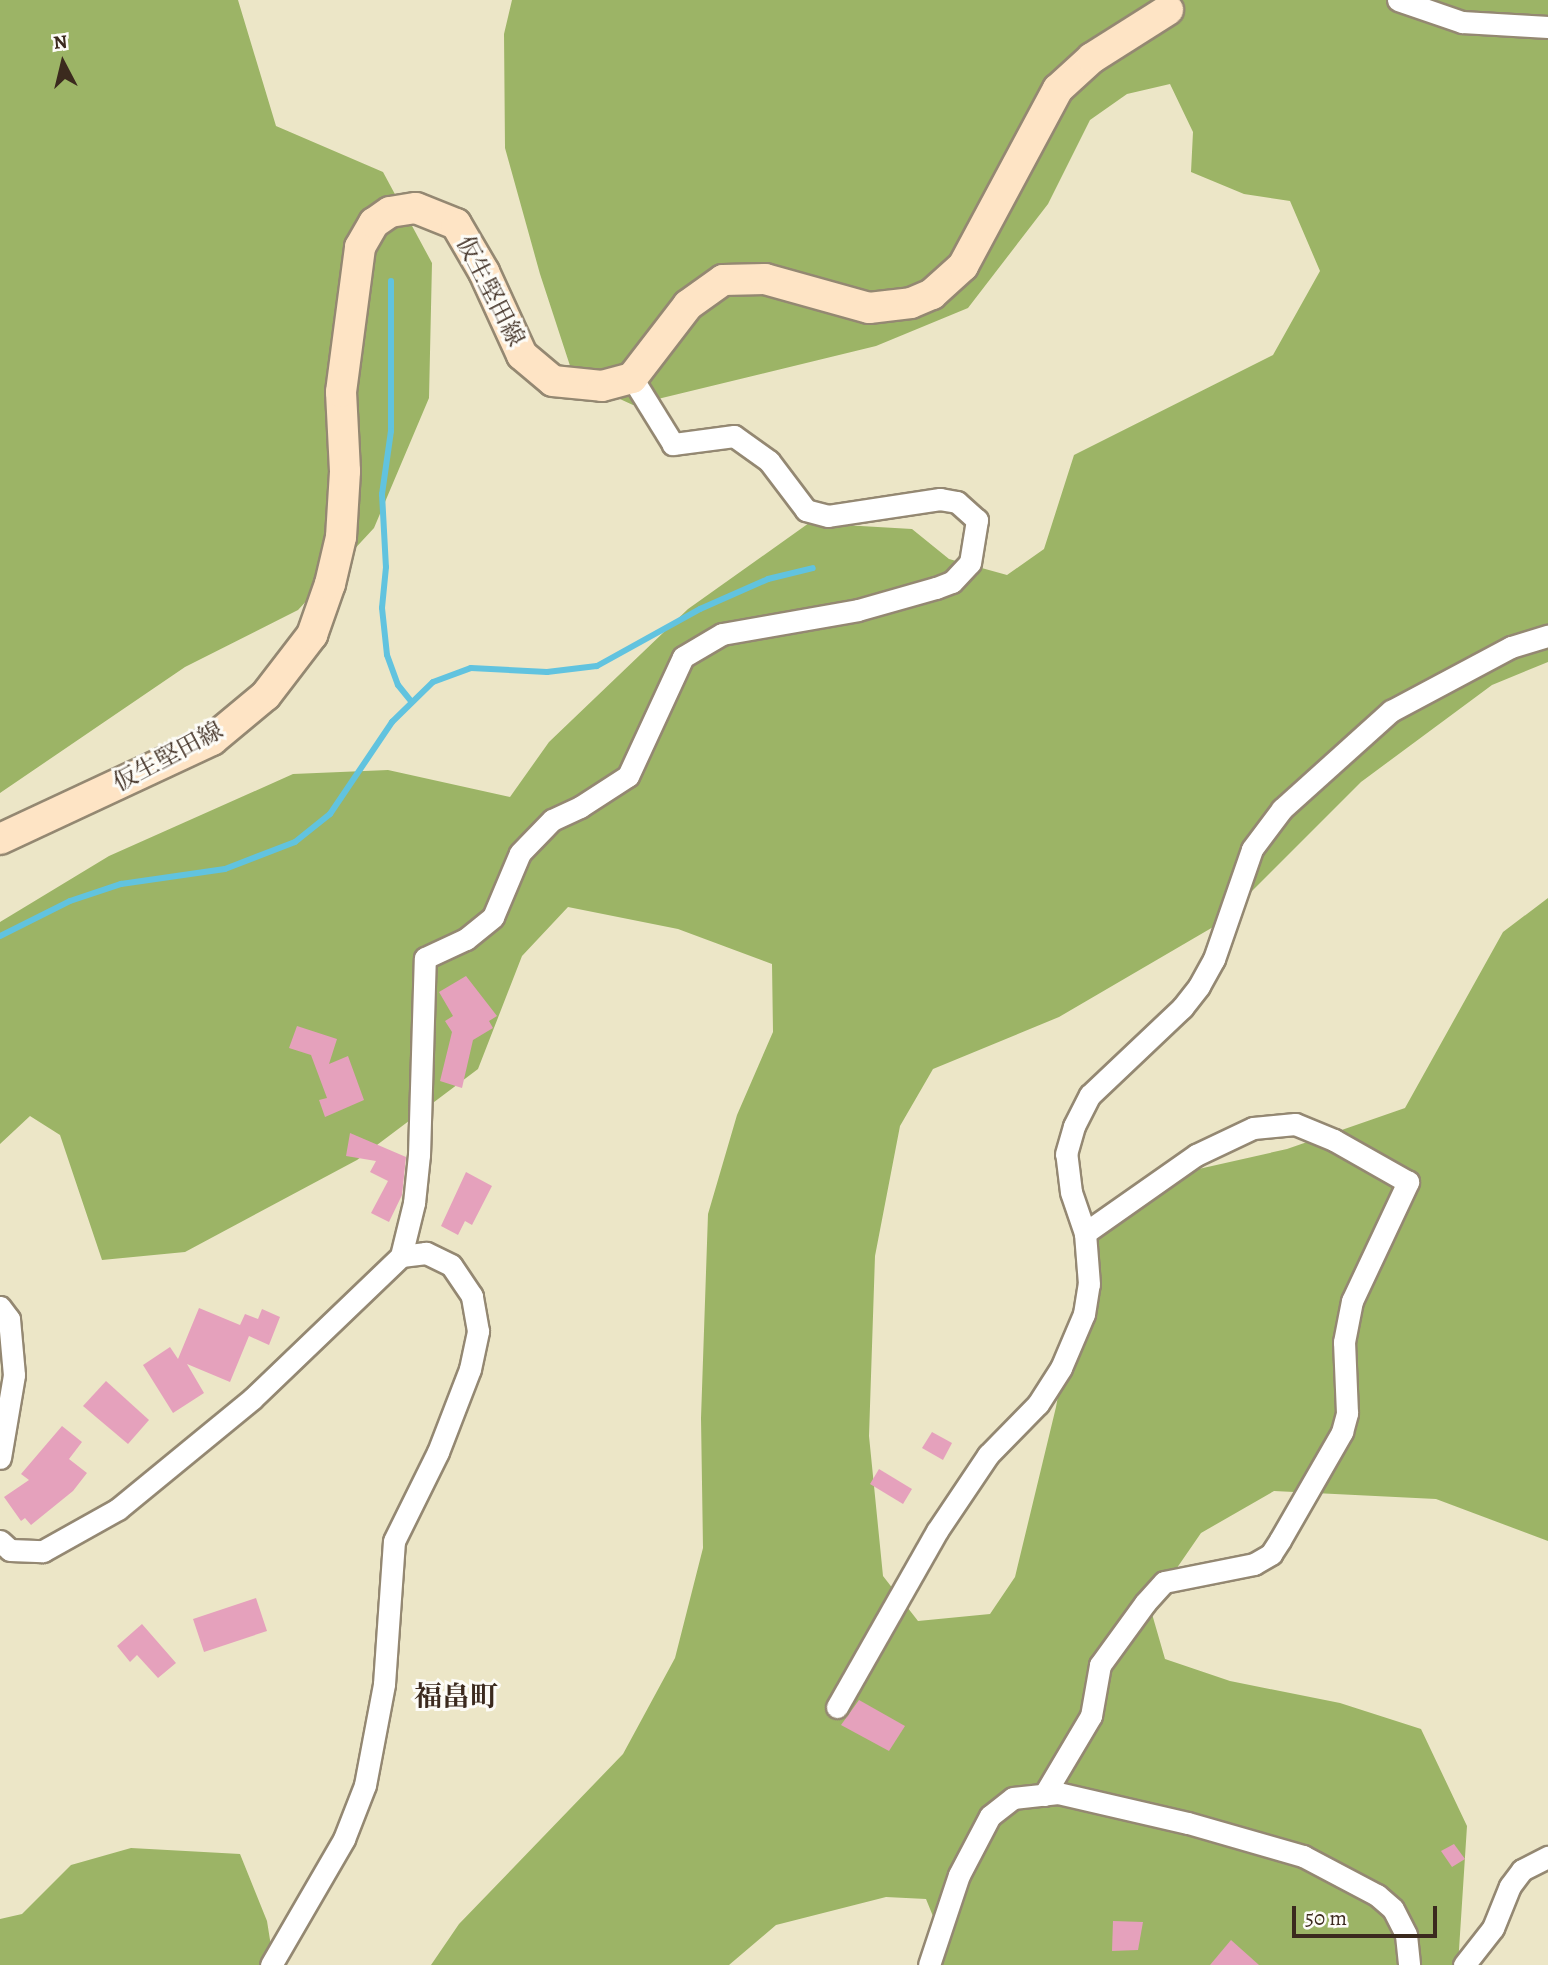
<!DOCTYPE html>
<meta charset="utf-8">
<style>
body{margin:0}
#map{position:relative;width:1548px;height:1965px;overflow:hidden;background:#ece6c7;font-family:Alegreya,"Noto Serif JP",serif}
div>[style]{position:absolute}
.forest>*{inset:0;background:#9cb466}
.stream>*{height:6px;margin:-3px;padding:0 3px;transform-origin:3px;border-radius:3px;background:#61c3df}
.building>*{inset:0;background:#e5a1bc}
.roads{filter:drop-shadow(2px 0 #948872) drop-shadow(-2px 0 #948872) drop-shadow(0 2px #948872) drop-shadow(0 -2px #948872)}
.minor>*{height:21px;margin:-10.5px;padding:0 10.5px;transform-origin:10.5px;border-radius:10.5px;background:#fff}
.secondary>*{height:30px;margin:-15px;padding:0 15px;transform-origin:15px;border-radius:15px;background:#fee4c5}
span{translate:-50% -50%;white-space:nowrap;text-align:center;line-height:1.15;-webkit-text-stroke:6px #fdfcf7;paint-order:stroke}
.street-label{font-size:24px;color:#3b2a1e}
.quarter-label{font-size:28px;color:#3b2a1e;font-weight:700}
.north{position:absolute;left:28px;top:28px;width:70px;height:70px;-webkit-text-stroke:5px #fdfcf7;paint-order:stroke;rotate:353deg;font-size:19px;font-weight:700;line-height:28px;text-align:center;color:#3b2a1e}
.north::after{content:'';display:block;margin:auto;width:24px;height:32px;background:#3b2a1e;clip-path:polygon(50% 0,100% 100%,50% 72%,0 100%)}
.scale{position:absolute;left:1292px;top:1906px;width:145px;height:32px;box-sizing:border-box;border:4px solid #3b2a1e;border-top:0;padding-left:9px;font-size:21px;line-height:24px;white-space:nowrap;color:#3b2a1e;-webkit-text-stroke:5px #fdfcf7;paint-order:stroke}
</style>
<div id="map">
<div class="forest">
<div style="clip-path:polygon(0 0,238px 0,276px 126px,383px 172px,432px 263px,429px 398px,374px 528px,298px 610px,185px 667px,0 793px)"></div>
<div style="clip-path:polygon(512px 0,1548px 0,1548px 662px,1492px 685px,1361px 782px,1220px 923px,1059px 1017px,933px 1069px,900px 1126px,875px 1256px,869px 1436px,883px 1576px,918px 1621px,990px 1614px,1015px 1577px,1056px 1407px,1087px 1238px,1163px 1177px,1287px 1149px,1405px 1108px,1503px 932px,1548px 898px,1548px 1541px,1436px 1499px,1274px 1491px,1201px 1533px,1150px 1607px,1165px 1659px,1230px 1681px,1340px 1703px,1421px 1729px,1467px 1826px,1458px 1965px,932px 1965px,941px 1936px,926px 1899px,886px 1897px,776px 1925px,729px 1965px,431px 1965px,459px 1924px,623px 1754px,675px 1658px,703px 1548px,701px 1418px,708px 1214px,737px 1115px,773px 1032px,772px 964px,678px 929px,568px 907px,522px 956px,478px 1069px,357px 1160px,185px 1252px,102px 1260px,60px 1135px,30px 1116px,0 1144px,0 922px,109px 856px,293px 774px,388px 770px,510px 797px,549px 742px,688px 609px,809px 523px,912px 529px,949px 559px,1007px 575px,1044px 549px,1074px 455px,1273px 355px,1320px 271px,1290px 201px,1244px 194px,1191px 172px,1193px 132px,1170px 84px,1127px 94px,1090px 120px,1048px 204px,968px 308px,876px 346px,633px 405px,574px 378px,540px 274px,505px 148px,504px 34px)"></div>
<div style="clip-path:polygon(131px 1848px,240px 1854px,267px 1921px,274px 1965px,0 1965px,0 1919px,22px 1914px,71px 1865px)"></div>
</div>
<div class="stream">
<div style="left:391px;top:281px;width:150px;rotate:90deg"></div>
<div style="left:391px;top:431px;width:64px;rotate:98.1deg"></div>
<div style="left:382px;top:494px;width:73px;rotate:86.9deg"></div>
<div style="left:386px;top:567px;width:41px;rotate:95.6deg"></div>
<div style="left:382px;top:608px;width:47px;rotate:83.9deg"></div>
<div style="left:387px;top:655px;width:32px;rotate:70deg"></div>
<div style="left:398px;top:685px;width:21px;rotate:51deg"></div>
<div style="left:0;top:936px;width:78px;rotate:-26.6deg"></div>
<div style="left:70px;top:901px;width:54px;rotate:-18.4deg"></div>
<div style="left:121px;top:884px;width:105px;rotate:-8.2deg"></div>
<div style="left:225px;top:869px;width:75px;rotate:-21.1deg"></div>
<div style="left:295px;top:842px;width:45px;rotate:-38.7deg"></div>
<div style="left:330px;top:814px;width:111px;rotate:-56deg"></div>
<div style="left:392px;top:722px;width:57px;rotate:-44.3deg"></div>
<div style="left:433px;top:682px;width:40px;rotate:-20.2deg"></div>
<div style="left:471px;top:668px;width:76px;rotate:3deg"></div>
<div style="left:547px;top:672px;width:50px;rotate:-6.8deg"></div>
<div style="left:597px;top:666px;width:118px;rotate:-29deg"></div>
<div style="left:700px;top:609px;width:74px;rotate:-23.8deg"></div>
<div style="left:768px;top:579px;width:46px;rotate:-13.7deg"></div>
</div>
<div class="building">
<div style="clip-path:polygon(466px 976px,497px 1016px,489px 1021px,493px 1028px,473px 1040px,462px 1088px,440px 1081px,452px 1032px,445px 1021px,453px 1016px,439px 992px)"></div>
<div style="clip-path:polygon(297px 1026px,337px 1039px,329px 1064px,348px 1056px,364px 1100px,325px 1117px,319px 1100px,327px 1098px,311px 1055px,289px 1048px)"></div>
<div style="clip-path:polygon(350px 1133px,406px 1157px,402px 1195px,389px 1222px,371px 1213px,388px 1181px,370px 1172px,376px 1161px,346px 1156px)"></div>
<div style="clip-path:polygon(466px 1172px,492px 1186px,472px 1225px,465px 1221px,458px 1235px,441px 1226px)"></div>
<div style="clip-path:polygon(199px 1308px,240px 1325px,245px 1314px,258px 1319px,262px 1309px,280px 1317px,269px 1345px,249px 1336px,230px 1382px,187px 1364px,204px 1393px,173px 1413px,143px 1365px,170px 1347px,178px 1359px)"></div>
<div style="clip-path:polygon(106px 1381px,149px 1420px,128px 1444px,83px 1406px)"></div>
<div style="clip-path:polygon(62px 1426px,82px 1442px,69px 1459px,87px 1473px,73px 1491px,31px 1525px,25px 1518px,21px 1521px,4px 1497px,29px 1480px,21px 1474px)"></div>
<div style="clip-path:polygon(932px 1432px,952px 1443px,943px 1460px,922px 1448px)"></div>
<div style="clip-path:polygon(879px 1469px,912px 1489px,903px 1504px,870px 1484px)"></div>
<div style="clip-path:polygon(256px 1598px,267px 1631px,204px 1652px,193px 1619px)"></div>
<div style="clip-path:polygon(142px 1624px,176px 1663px,158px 1678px,137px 1655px,130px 1662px,117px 1646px)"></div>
<div style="clip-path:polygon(859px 1700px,905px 1726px,889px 1751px,841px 1725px)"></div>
<div style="clip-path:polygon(1454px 1844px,1465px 1859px,1452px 1867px,1441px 1851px)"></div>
<div style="clip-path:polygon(1113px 1921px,1143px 1922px,1138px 1950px,1112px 1951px)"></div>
<div style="clip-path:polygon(1231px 1940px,1259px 1965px,1210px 1965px)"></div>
</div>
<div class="roads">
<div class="minor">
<div style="left:1398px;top:0;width:68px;rotate:19deg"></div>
<div style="left:1462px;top:22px;width:86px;rotate:3.3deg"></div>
<div style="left:0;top:1307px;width:15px;rotate:53deg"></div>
<div style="left:9px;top:1319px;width:56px;rotate:84.9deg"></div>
<div style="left:14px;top:1375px;width:84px;rotate:99.6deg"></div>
<div style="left:0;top:1541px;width:13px;rotate:42deg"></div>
<div style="left:10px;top:1550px;width:33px;rotate:2deg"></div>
<div style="left:43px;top:1551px;width:86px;rotate:-29.2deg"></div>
<div style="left:118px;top:1509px;width:173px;rotate:-39.4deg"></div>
<div style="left:252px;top:1399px;width:207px;rotate:-43.8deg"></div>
<div style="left:401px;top:1256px;width:55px;rotate:-76.2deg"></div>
<div style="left:414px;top:1203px;width:48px;rotate:-84.1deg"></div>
<div style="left:419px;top:1155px;width:197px;rotate:-88.3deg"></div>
<div style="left:425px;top:958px;width:45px;rotate:-24.9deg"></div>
<div style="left:466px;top:939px;width:35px;rotate:-39deg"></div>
<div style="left:493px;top:917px;width:69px;rotate:-67.1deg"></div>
<div style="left:520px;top:853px;width:46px;rotate:-45.9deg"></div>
<div style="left:552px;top:820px;width:31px;rotate:-25deg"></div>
<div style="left:580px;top:807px;width:57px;rotate:-32.9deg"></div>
<div style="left:628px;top:776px;width:131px;rotate:-65.2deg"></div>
<div style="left:683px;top:657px;width:45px;rotate:-30.5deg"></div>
<div style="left:722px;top:634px;width:138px;rotate:-10deg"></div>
<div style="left:858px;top:610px;width:81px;rotate:-15.8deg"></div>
<div style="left:936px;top:588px;width:17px;rotate:-21deg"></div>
<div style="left:952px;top:582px;width:26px;rotate:-47deg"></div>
<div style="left:970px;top:563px;width:44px;rotate:-80.8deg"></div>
<div style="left:977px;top:520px;width:27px;rotate:-138deg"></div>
<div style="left:957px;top:502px;width:17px;rotate:-170deg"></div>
<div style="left:940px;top:499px;width:113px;rotate:171.4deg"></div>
<div style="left:828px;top:516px;width:23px;rotate:-165deg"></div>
<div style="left:806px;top:510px;width:61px;rotate:-127.1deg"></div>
<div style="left:769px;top:461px;width:43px;rotate:-144.5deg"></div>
<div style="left:734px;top:436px;width:62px;rotate:172.5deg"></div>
<div style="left:673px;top:444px;width:78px;rotate:-121.8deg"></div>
<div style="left:837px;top:1707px;width:202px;rotate:-60.4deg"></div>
<div style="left:937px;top:1531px;width:92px;rotate:-56.1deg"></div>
<div style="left:988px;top:1455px;width:71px;rotate:-45.6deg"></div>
<div style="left:1038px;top:1404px;width:43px;rotate:-57.4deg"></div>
<div style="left:1061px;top:1368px;width:59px;rotate:-66.9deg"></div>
<div style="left:1084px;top:1314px;width:30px;rotate:-81deg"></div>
<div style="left:1089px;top:1284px;width:51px;rotate:-94.5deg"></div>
<div style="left:1085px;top:1233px;width:43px;rotate:-108.9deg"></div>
<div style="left:1071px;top:1192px;width:38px;rotate:-97deg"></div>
<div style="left:1066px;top:1154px;width:29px;rotate:-74deg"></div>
<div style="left:1074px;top:1126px;width:35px;rotate:-63deg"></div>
<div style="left:1090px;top:1095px;width:127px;rotate:-43.4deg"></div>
<div style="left:1182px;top:1008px;width:28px;rotate:-52deg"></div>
<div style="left:1199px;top:986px;width:31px;rotate:-61deg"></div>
<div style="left:1214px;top:959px;width:116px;rotate:-70.9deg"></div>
<div style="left:1252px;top:849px;width:50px;rotate:-53.1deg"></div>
<div style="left:1282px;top:809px;width:147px;rotate:-42deg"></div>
<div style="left:1391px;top:711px;width:136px;rotate:-28.1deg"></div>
<div style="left:1511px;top:647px;width:39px;rotate:-17deg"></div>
<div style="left:1044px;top:1795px;width:92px;rotate:-59.3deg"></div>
<div style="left:1091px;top:1716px;width:52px;rotate:-80deg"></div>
<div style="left:1100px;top:1665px;width:77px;rotate:-54deg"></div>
<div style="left:1145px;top:1603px;width:28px;rotate:-48deg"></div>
<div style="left:1164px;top:1582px;width:92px;rotate:-11.3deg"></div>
<div style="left:1254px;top:1564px;width:20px;rotate:-30deg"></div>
<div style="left:1271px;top:1554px;width:17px;rotate:-57deg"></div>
<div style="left:1280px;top:1540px;width:125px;rotate:-60.1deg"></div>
<div style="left:1342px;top:1432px;width:20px;rotate:-75deg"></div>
<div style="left:1347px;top:1413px;width:71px;rotate:-92.4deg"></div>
<div style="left:1344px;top:1342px;width:42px;rotate:-79deg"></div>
<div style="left:1352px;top:1301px;width:132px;rotate:-64.8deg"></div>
<div style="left:1408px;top:1182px;width:85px;rotate:-150.4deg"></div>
<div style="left:1334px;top:1140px;width:42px;rotate:-157.7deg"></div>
<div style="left:1295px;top:1124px;width:42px;rotate:174.6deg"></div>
<div style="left:1253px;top:1128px;width:63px;rotate:154.7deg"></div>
<div style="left:1196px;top:1155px;width:136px;rotate:144.9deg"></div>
<div style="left:271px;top:1965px;width:146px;rotate:-59.9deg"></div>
<div style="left:344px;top:1839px;width:58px;rotate:-68.7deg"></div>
<div style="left:365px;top:1785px;width:103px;rotate:-79.3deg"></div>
<div style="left:384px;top:1684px;width:143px;rotate:-86deg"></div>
<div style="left:394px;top:1541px;width:99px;rotate:-63.7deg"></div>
<div style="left:438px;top:1452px;width:89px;rotate:-68.9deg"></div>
<div style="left:470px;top:1369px;width:39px;rotate:-78deg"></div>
<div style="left:478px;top:1331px;width:36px;rotate:-100deg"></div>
<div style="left:472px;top:1296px;width:37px;rotate:-124deg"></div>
<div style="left:451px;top:1265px;width:28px;rotate:-154deg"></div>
<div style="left:426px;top:1253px;width:25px;rotate:173deg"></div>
<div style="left:929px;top:1965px;width:95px;rotate:-71.6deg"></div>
<div style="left:959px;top:1875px;width:67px;rotate:-62.3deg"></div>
<div style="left:990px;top:1816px;width:29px;rotate:-38deg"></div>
<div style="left:1013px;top:1798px;width:45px;rotate:-6.3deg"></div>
<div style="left:1058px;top:1793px;width:133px;rotate:13deg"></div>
<div style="left:1188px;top:1823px;width:120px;rotate:16deg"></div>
<div style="left:1303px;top:1856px;width:84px;rotate:27.8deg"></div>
<div style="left:1377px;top:1895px;width:21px;rotate:41deg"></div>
<div style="left:1393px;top:1909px;width:29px;rotate:63deg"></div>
<div style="left:1406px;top:1935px;width:30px;rotate:84deg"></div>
<div style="left:1464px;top:1965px;width:47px;rotate:-51.9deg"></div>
<div style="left:1493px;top:1928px;width:45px;rotate:-68deg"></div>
<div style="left:1510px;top:1886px;width:20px;rotate:-53deg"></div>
<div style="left:1522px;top:1870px;width:29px;rotate:-27deg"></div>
</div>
<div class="secondary">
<div style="left:0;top:839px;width:234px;rotate:-25deg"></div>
<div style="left:212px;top:740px;width:70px;rotate:-39.8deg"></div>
<div style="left:266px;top:695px;width:76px;rotate:-52.5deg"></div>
<div style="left:312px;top:635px;width:54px;rotate:-70.6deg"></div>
<div style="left:330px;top:584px;width:48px;rotate:-76.8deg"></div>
<div style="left:341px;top:537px;width:66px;rotate:-86.5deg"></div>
<div style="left:345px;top:471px;width:79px;rotate:-92.9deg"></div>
<div style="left:341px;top:392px;width:146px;rotate:-82.5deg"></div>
<div style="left:360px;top:247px;width:28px;rotate:-60deg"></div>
<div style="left:374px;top:223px;width:19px;rotate:-35deg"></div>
<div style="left:390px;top:212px;width:26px;rotate:-9deg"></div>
<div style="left:416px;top:208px;width:43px;rotate:21.8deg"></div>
<div style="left:456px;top:224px;width:56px;rotate:59.7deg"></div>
<div style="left:484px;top:272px;width:91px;rotate:65.4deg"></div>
<div style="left:522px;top:355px;width:40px;rotate:40deg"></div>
<div style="left:553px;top:381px;width:49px;rotate:5.8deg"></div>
<div style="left:602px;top:386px;width:31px;rotate:-15deg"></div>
<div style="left:632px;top:378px;width:92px;rotate:-52.5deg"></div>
<div style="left:688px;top:305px;width:43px;rotate:-35.5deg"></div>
<div style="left:723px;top:280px;width:42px;rotate:-1.4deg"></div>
<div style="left:765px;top:279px;width:108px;rotate:15.6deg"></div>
<div style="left:869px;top:308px;width:42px;rotate:-6.8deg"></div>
<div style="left:911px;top:303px;width:23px;rotate:-23deg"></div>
<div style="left:932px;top:294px;width:42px;rotate:-42.1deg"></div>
<div style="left:963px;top:266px;width:201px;rotate:-61.8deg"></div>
<div style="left:1058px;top:89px;width:46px;rotate:-42.4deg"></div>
<div style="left:1092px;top:58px;width:90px;rotate:-32.3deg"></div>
</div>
</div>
<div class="street-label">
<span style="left:490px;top:291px;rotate:63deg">仮生堅田線</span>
<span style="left:168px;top:757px;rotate:-28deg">仮生堅田線</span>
</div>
<div class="quarter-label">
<span style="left:456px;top:1697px">福畠町</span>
</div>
<div class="north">N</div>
<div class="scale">50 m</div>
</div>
